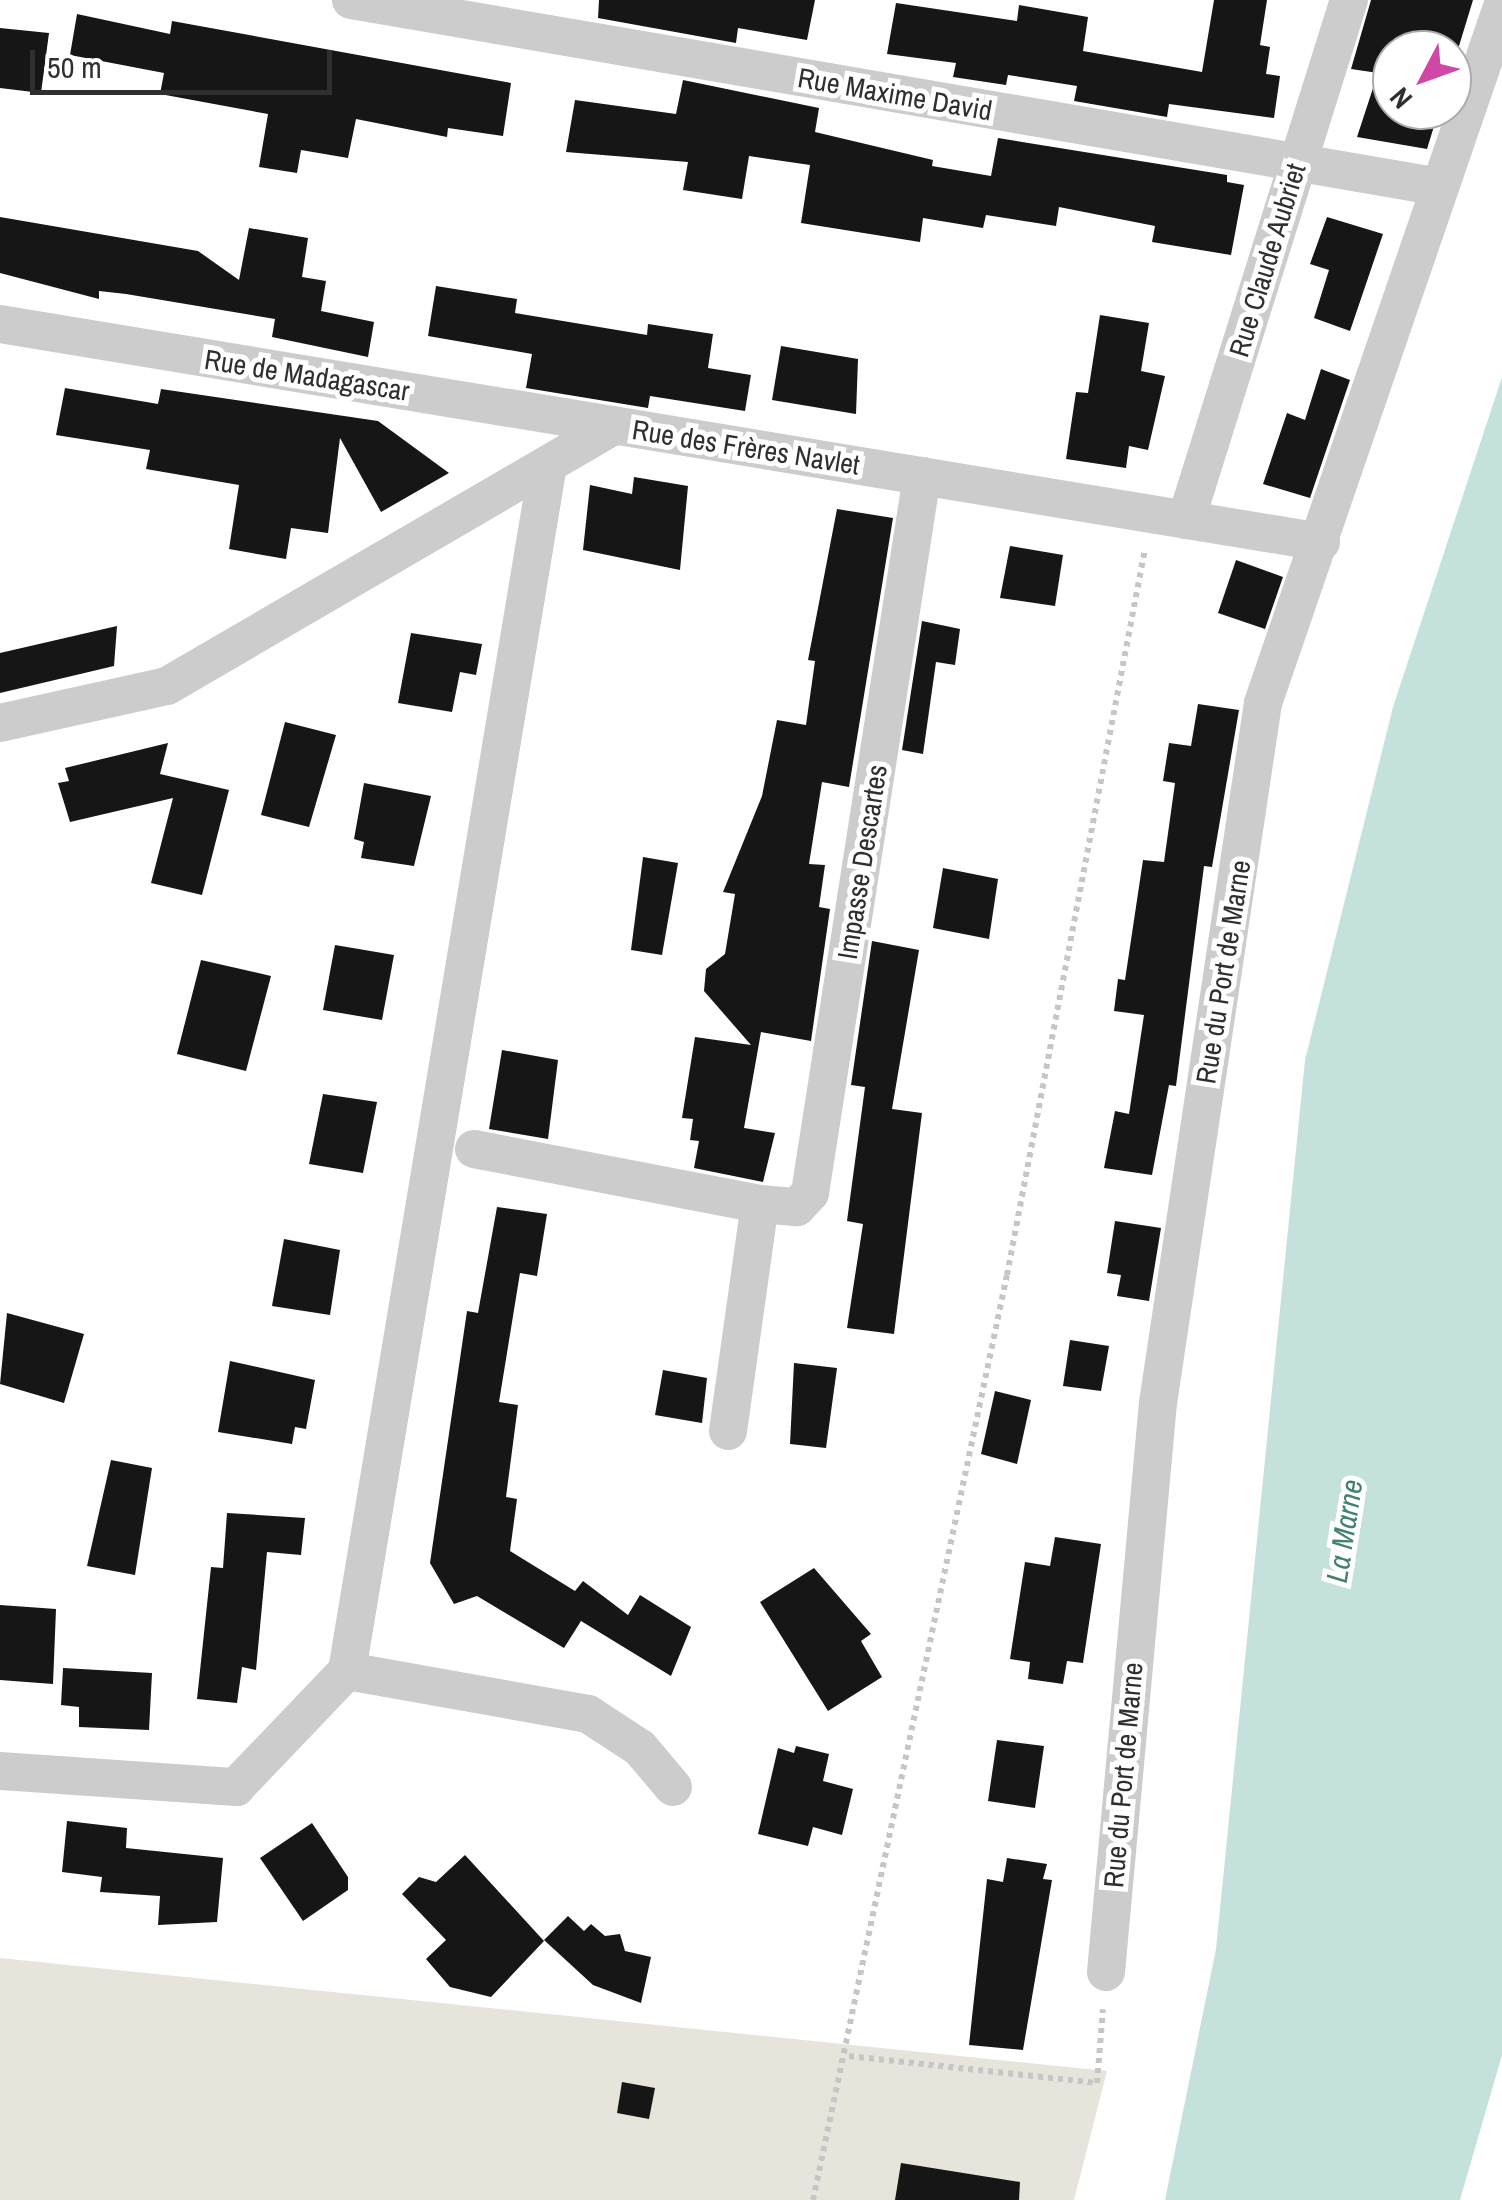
<!DOCTYPE html>
<meta charset="utf-8">
<style>
body{margin:0}
#map{position:relative;width:1502px;height:2200px;overflow:hidden;background:#fff;font-family:"Archivo Narrow",sans-serif}
div>[style]{position:absolute}
.green>*{inset:0;background:#e7e5db}
.water>*{inset:0;background:#c5e1db}
.building>*{inset:0;background:#161616}
.path>*{height:6px;margin-top:-3px;transform-origin:0;background:repeating-linear-gradient(90deg,#c6c6c6 0 5px,transparent 0 10px)}
.street>*{height:38px;margin:-19px;padding:0 19px;transform-origin:19px;border-radius:19px;background:#ccc}
span{translate:-50% -50%;white-space:nowrap;text-align:center;line-height:1.15;-webkit-text-stroke:10px #fff;paint-order:stroke}
.street-label{font-size:28px;color:#2f2f2f}
.water-label{font-size:30px;color:#438173;font-style:italic}
.north{position:absolute;left:1372px;top:30px;width:100px;height:100px;box-sizing:border-box;background:#fff;border:2px solid #acacac;border-radius:50%;rotate:229deg;font-size:28px;font-weight:700;line-height:40px;text-align:center;color:#2f2f2f}
.north::after{content:'';display:block;margin:auto;width:35px;height:45px;background:#d047a6;clip-path:polygon(50% 0,100% 100%,50% 72%,0 100%)}
.scale{position:absolute;left:30px;top:50px;width:302px;height:45px;box-sizing:border-box;border:5px solid #2f2f2f;border-top:0;padding-left:12px;font-size:30px;line-height:35px;white-space:nowrap;color:#2f2f2f;-webkit-text-stroke:8px #fff;paint-order:stroke}
</style>
<div id="map">
<div class="green">
<div style="clip-path:polygon(0 1958px,1107px 2071px,1074px 2200px,0 2200px)"></div>
</div>
<div class="water">
<div style="clip-path:polygon(1502px 377px,1502px 2055px,1460px 2200px,1165px 2200px,1216px 1949px,1305px 1060px,1393px 707px)"></div>
</div>
<div class="building">
<div style="clip-path:polygon(599px 0,815px 0,807px 40px,738px 28px,736px 43px,598px 18px)"></div>
<div style="clip-path:polygon(1214px 0,1267px 0,1260px 45px,1270px 47px,1266px 74px,1280px 76px,1274px 118px,1169px 104px,1167px 117px,1074px 101px,1077px 86px,1008px 75px,1006px 85px,953px 77px,956px 63px,887px 54px,896px 3px,1017px 21px,1019px 5px,1088px 17px,1083px 51px,1202px 72px)"></div>
<div style="clip-path:polygon(1371px 0,1473px 0,1452px 69px,1452px 50px,1392px 50px,1392px 110px,1439px 110px,1427px 149px,1357px 137px,1378px 73px,1351px 69px)"></div>
<div style="clip-path:polygon(77px 14px,170px 34px,172px 21px,511px 83px,503px 136px,448px 128px,447px 137px,356px 119px,348px 158px,301px 150px,297px 173px,259px 167px,268px 114px,160px 94px,164px 73px,70px 55px)"></div>
<div style="clip-path:polygon(0 28px,49px 33px,41px 93px,0 88px)"></div>
<div style="clip-path:polygon(683px 80px,819px 108px,815px 132px,933px 160px,932px 166px,991px 176px,998px 138px,1227px 175px,1227px 182px,1244px 185px,1231px 255px,1152px 242px,1155px 226px,1059px 207px,1056px 226px,986px 215px,983px 228px,923px 218px,920px 242px,801px 223px,810px 165px,749px 156px,742px 199px,683px 190px,688px 162px,566px 152px,575px 100px,676px 114px)"></div>
<div style="clip-path:polygon(0 217px,198px 251px,239px 280px,249px 228px,308px 238px,302px 277px,326px 281px,321px 311px,374px 322px,368px 357px,272px 337px,275px 319px,126px 294px,99px 291px,99px 299px,0 273px)"></div>
<div style="clip-path:polygon(1327px 217px,1383px 234px,1350px 331px,1314px 318px,1329px 270px,1310px 264px)"></div>
<div style="clip-path:polygon(436px 286px,517px 299px,515px 313px,647px 335px,648px 324px,713px 334px,708px 368px,751px 375px,745px 411px,650px 396px,648px 408px,526px 388px,532px 354px,428px 336px)"></div>
<div style="clip-path:polygon(1100px 315px,1149px 323px,1141px 371px,1165px 376px,1148px 450px,1129px 446px,1126px 468px,1066px 459px,1076px 392px,1088px 393px)"></div>
<div style="clip-path:polygon(781px 346px,858px 359px,856px 414px,772px 400px)"></div>
<div style="clip-path:polygon(1321px 369px,1350px 380px,1310px 498px,1263px 484px,1287px 413px,1305px 420px)"></div>
<div style="clip-path:polygon(65px 388px,158px 404px,161px 389px,378px 421px,449px 473px,381px 512px,340px 438px,328px 533px,291px 528px,286px 559px,229px 549px,239px 485px,146px 469px,150px 450px,56px 435px)"></div>
<div style="clip-path:polygon(634px 477px,688px 486px,680px 570px,583px 550px,590px 485px,632px 494px)"></div>
<div style="clip-path:polygon(837px 509px,893px 518px,849px 787px,822px 782px,809px 864px,825px 865px,819px 907px,830px 909px,811px 1041px,761px 1032px,744px 1128px,775px 1133px,763px 1182px,694px 1168px,699px 1141px,690px 1140px,693px 1119px,682px 1118px,695px 1037px,751px 1045px,704px 991px,706px 969px,725px 954px,735px 894px,723px 892px,762px 796px,777px 720px,806px 725px,815px 661px,808px 660px)"></div>
<div style="clip-path:polygon(1010px 546px,1063px 555px,1055px 606px,1000px 598px)"></div>
<div style="clip-path:polygon(1236px 560px,1283px 577px,1265px 629px,1218px 613px)"></div>
<div style="clip-path:polygon(922px 621px,960px 629px,955px 665px,936px 662px,923px 754px,902px 750px)"></div>
<div style="clip-path:polygon(117px 626px,114px 666px,0 693px,0 653px)"></div>
<div style="clip-path:polygon(411px 633px,482px 644px,476px 675px,460px 672px,452px 712px,398px 703px)"></div>
<div style="clip-path:polygon(1198px 704px,1239px 710px,1212px 867px,1204px 866px,1176px 1086px,1169px 1085px,1152px 1175px,1104px 1168px,1115px 1111px,1129px 1114px,1144px 1015px,1114px 1011px,1118px 979px,1125px 980px,1143px 860px,1164px 862px,1175px 783px,1163px 781px,1169px 743px,1191px 746px)"></div>
<div style="clip-path:polygon(285px 722px,336px 735px,309px 827px,261px 815px)"></div>
<div style="clip-path:polygon(168px 743px,160px 774px,229px 790px,202px 895px,151px 883px,173px 798px,70px 822px,58px 783px,69px 781px,65px 768px)"></div>
<div style="clip-path:polygon(364px 783px,431px 796px,414px 866px,361px 858px,364px 842px,354px 839px)"></div>
<div style="clip-path:polygon(643px 857px,678px 863px,662px 955px,631px 950px)"></div>
<div style="clip-path:polygon(943px 868px,998px 879px,989px 939px,933px 928px)"></div>
<div style="clip-path:polygon(872px 941px,919px 950px,892px 1109px,922px 1113px,894px 1334px,847px 1328px,863px 1224px,847px 1221px,865px 1087px,851px 1085px)"></div>
<div style="clip-path:polygon(335px 945px,394px 955px,382px 1020px,323px 1010px)"></div>
<div style="clip-path:polygon(201px 960px,271px 976px,246px 1071px,177px 1054px)"></div>
<div style="clip-path:polygon(502px 1050px,558px 1060px,548px 1139px,489px 1129px)"></div>
<div style="clip-path:polygon(323px 1094px,377px 1102px,363px 1173px,309px 1164px)"></div>
<div style="clip-path:polygon(497px 1207px,547px 1214px,537px 1276px,520px 1273px,499px 1402px,518px 1405px,506px 1497px,517px 1499px,510px 1551px,575px 1591px,583px 1581px,628px 1615px,640px 1595px,691px 1627px,671px 1676px,581px 1621px,564px 1648px,477px 1596px,454px 1604px,430px 1563px,467px 1311px,478px 1313px)"></div>
<div style="clip-path:polygon(1115px 1221px,1161px 1228px,1149px 1301px,1117px 1296px,1121px 1275px,1107px 1273px)"></div>
<div style="clip-path:polygon(284px 1239px,340px 1250px,330px 1315px,272px 1306px)"></div>
<div style="clip-path:polygon(7px 1313px,84px 1334px,64px 1403px,0 1384px)"></div>
<div style="clip-path:polygon(1070px 1340px,1109px 1346px,1101px 1391px,1063px 1386px)"></div>
<div style="clip-path:polygon(230px 1361px,315px 1380px,306px 1429px,295px 1427px,292px 1444px,218px 1432px)"></div>
<div style="clip-path:polygon(794px 1363px,837px 1368px,826px 1448px,790px 1444px)"></div>
<div style="clip-path:polygon(663px 1370px,707px 1378px,702px 1423px,655px 1415px)"></div>
<div style="clip-path:polygon(995px 1391px,1031px 1400px,1017px 1464px,981px 1454px)"></div>
<div style="clip-path:polygon(111px 1460px,152px 1468px,135px 1575px,87px 1566px)"></div>
<div style="clip-path:polygon(227px 1513px,305px 1518px,301px 1555px,267px 1552px,256px 1670px,242px 1667px,237px 1703px,197px 1699px,211px 1567px,223px 1568px)"></div>
<div style="clip-path:polygon(1055px 1537px,1101px 1544px,1083px 1663px,1067px 1661px,1063px 1684px,1028px 1679px,1030px 1662px,1010px 1659px,1025px 1562px,1050px 1566px)"></div>
<div style="clip-path:polygon(814px 1568px,871px 1634px,861px 1641px,882px 1677px,828px 1711px,760px 1602px)"></div>
<div style="clip-path:polygon(0 1605px,56px 1609px,53px 1684px,0 1680px)"></div>
<div style="clip-path:polygon(63px 1668px,152px 1673px,149px 1730px,79px 1727px,79px 1707px,61px 1705px)"></div>
<div style="clip-path:polygon(997px 1740px,1044px 1746px,1035px 1808px,988px 1801px)"></div>
<div style="clip-path:polygon(796px 1746px,829px 1754px,823px 1781px,853px 1789px,842px 1835px,813px 1827px,808px 1846px,758px 1834px,778px 1748px,794px 1753px)"></div>
<div style="clip-path:polygon(67px 1821px,127px 1828px,126px 1848px,223px 1858px,217px 1922px,158px 1925px,160px 1896px,100px 1892px,102px 1877px,62px 1872px)"></div>
<div style="clip-path:polygon(312px 1823px,348px 1877px,348px 1890px,303px 1921px,260px 1858px)"></div>
<div style="clip-path:polygon(465px 1855px,544px 1941px,491px 1997px,450px 1987px,426px 1959px,446px 1940px,402px 1894px,419px 1877px,436px 1882px)"></div>
<div style="clip-path:polygon(1007px 1858px,1047px 1864px,1043px 1879px,1052px 1880px,1023px 2050px,969px 2045px,987px 1879px,1003px 1882px)"></div>
<div style="clip-path:polygon(568px 1916px,584px 1931px,591px 1924px,605px 1936px,620px 1934px,625px 1951px,651px 1957px,641px 2003px,593px 1985px,544px 1940px)"></div>
<div style="clip-path:polygon(622px 2082px,655px 2088px,649px 2119px,617px 2113px)"></div>
<div style="clip-path:polygon(901px 2163px,1020px 2182px,1019px 2200px,895px 2200px)"></div>
</div>
<div class="path">
<div style="left:849px;top:2056px;width:249px;rotate:6.2deg"></div>
<div style="left:1097px;top:2083px;width:74px;rotate:-85.4deg"></div>
<div style="left:813px;top:2200px;width:945px;rotate:-78.16deg"></div>
<div style="left:1007px;top:1275px;width:739px;rotate:-79.24deg"></div>
</div>
<div class="street">
<div style="left:351px;top:0;width:1105px;rotate:9.74deg"></div>
<div style="left:0;top:324px;width:1339px;rotate:9.37deg"></div>
<div style="left:1186px;top:520px;width:545px;rotate:-72.6deg"></div>
<div style="left:0;top:723px;width:171px;rotate:-12.5deg"></div>
<div style="left:167px;top:686px;width:518px;rotate:-30.22deg"></div>
<div style="left:474px;top:1149px;width:291px;rotate:10.9deg"></div>
<div style="left:760px;top:1204px;width:37px;rotate:5deg"></div>
<div style="left:797px;top:1207px;width:19px;rotate:-47deg"></div>
<div style="left:810px;top:1193px;width:726px;rotate:-81.12deg"></div>
<div style="left:728px;top:1431px;width:229px;rotate:-82deg"></div>
<div style="left:347px;top:1671px;width:1223px;rotate:-80.54deg"></div>
<div style="left:0;top:1771px;width:237px;rotate:3.9deg"></div>
<div style="left:236px;top:1787px;width:161px;rotate:-46.3deg"></div>
<div style="left:347px;top:1671px;width:245px;rotate:10.1deg"></div>
<div style="left:588px;top:1714px;width:62px;rotate:33.2deg"></div>
<div style="left:640px;top:1748px;width:51px;rotate:49.8deg"></div>
<div style="left:1106px;top:1972px;width:571px;rotate:-84.78deg"></div>
<div style="left:1158px;top:1403px;width:708px;rotate:-81.47deg"></div>
<div style="left:1263px;top:703px;width:736px;rotate:-71.05deg"></div>
</div>
<div class="street-label">
<span style="left:895px;top:94px;rotate:10deg">Rue Maxime David</span>
<span style="left:1267px;top:260px;rotate:-73deg">Rue Claude Aubriet</span>
<span style="left:307px;top:375px;rotate:9deg">Rue de Madagascar</span>
<span style="left:746px;top:447px;rotate:9deg">Rue des Frères Navlet</span>
<span style="left:862px;top:862px;rotate:-81deg">Impasse Descartes</span>
<span style="left:1223px;top:972px;rotate:-81deg">Rue du Port de Marne</span>
<span style="left:1123px;top:1775px;rotate:-85deg">Rue du Port de Marne</span>
</div>
<div class="water-label">
<span style="left:1344px;top:1531px;rotate:-81deg">La Marne</span>
</div>
<div class="north">N</div>
<div class="scale">50 m</div>
</div>
